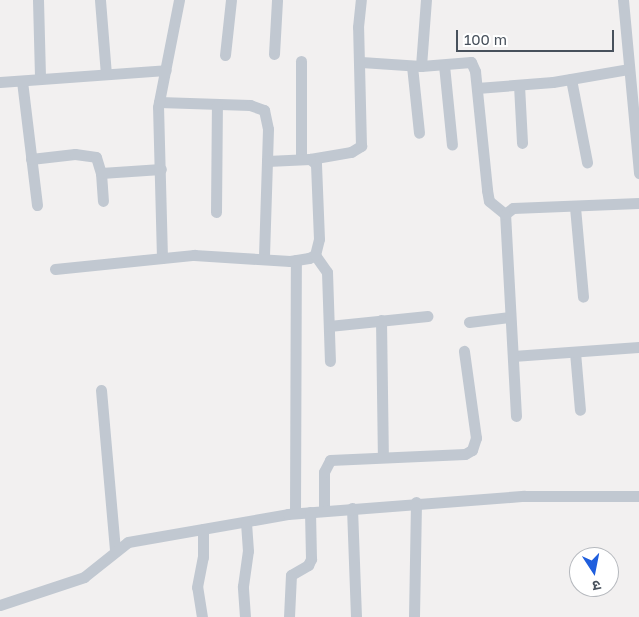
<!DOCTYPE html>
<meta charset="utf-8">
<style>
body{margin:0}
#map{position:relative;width:639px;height:617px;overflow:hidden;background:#f2f0f0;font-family:"Golos Text","Noto Sans Devanagari",sans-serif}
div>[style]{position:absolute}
.minor>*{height:11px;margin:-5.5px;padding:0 5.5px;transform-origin:5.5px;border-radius:5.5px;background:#c1c8d1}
span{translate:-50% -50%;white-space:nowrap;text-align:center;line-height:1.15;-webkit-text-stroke:5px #fff;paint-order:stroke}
.north{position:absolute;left:569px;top:547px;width:50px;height:50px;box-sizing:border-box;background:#fff;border:1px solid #b6b9be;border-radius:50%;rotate:169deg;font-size:14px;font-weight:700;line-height:20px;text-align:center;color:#48515c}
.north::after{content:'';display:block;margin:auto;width:18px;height:22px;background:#1f5edd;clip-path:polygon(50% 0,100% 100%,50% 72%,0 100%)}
.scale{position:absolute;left:456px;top:30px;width:158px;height:22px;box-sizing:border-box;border:2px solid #48515c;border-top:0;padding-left:6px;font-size:15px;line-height:18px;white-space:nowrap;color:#48515c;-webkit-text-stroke:4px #fff;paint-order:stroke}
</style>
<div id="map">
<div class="minor">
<div style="left:38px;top:0;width:79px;rotate:88.5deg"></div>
<div style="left:100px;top:0;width:74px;rotate:85.4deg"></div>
<div style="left:623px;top:0;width:174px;rotate:84.7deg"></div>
<div style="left:274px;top:54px;width:54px;rotate:-86.8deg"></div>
<div style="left:225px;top:55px;width:55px;rotate:-83.8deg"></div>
<div style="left:301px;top:61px;width:97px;rotate:90deg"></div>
<div style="left:361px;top:62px;width:60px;rotate:3.8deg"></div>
<div style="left:421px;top:66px;width:50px;rotate:-4.6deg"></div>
<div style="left:471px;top:62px;width:10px;rotate:66deg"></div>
<div style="left:475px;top:71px;width:120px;rotate:84.2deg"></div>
<div style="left:487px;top:190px;width:11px;rotate:80deg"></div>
<div style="left:489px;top:201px;width:21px;rotate:39deg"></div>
<div style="left:444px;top:65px;width:80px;rotate:84.3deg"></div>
<div style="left:412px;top:66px;width:67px;rotate:84deg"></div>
<div style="left:421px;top:66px;width:66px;rotate:-85.7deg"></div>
<div style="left:571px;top:79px;width:85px;rotate:79.1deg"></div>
<div style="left:22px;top:81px;width:125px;rotate:83.1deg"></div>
<div style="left:0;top:82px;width:166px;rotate:-4.1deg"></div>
<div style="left:519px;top:85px;width:58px;rotate:87deg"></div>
<div style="left:477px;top:88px;width:76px;rotate:-4.5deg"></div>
<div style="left:553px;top:82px;width:76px;rotate:-9.8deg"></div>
<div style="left:159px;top:102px;width:91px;rotate:1.9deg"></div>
<div style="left:250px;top:105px;width:15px;rotate:20deg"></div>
<div style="left:264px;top:110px;width:19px;rotate:78deg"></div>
<div style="left:268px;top:129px;width:129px;rotate:91.8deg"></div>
<div style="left:31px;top:159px;width:44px;rotate:-6.5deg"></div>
<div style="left:75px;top:154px;width:21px;rotate:8deg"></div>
<div style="left:96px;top:157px;width:17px;rotate:73deg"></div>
<div style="left:101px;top:173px;width:28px;rotate:86deg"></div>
<div style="left:310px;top:159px;width:42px;rotate:-9.7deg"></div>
<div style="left:351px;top:152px;width:12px;rotate:-31deg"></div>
<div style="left:361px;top:146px;width:119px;rotate:-91.4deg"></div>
<div style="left:358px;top:27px;width:27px;rotate:-84deg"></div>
<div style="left:101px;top:173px;width:60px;rotate:-3.8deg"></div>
<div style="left:575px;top:207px;width:90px;rotate:84.9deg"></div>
<div style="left:216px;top:212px;width:107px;rotate:-89.5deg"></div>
<div style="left:315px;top:255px;width:21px;rotate:55deg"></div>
<div style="left:327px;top:272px;width:89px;rotate:88.1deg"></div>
<div style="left:162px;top:258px;width:151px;rotate:-91.5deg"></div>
<div style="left:158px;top:107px;width:109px;rotate:-78.9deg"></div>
<div style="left:55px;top:269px;width:140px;rotate:-5.8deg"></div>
<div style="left:194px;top:255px;width:96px;rotate:3.6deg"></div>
<div style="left:290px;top:261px;width:19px;rotate:-9deg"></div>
<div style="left:309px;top:258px;width:7px;rotate:-27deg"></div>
<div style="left:315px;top:255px;width:16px;rotate:-76deg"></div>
<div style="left:319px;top:239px;width:75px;rotate:-92.3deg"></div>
<div style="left:316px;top:164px;width:8px;rotate:-140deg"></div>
<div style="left:310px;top:159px;width:43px;rotate:177.3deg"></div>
<div style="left:381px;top:320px;width:137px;rotate:89.2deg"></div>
<div style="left:469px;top:322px;width:41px;rotate:-7deg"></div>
<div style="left:329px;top:326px;width:99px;rotate:-5.8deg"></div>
<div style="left:575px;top:352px;width:58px;rotate:85.1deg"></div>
<div style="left:513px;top:356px;width:126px;rotate:-4.1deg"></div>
<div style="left:101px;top:390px;width:161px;rotate:85deg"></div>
<div style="left:516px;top:416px;width:202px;rotate:-93.1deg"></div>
<div style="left:505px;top:214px;width:10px;rotate:-37deg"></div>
<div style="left:513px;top:208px;width:126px;rotate:-2.3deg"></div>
<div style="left:352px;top:508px;width:109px;rotate:87.9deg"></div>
<div style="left:324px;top:511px;width:39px;rotate:-90deg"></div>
<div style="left:324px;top:472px;width:13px;rotate:-63deg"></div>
<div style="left:330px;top:460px;width:135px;rotate:-2.5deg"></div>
<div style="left:465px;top:454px;width:8px;rotate:-30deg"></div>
<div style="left:472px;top:450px;width:13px;rotate:-72deg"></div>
<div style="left:476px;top:438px;width:88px;rotate:-97.9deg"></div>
<div style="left:295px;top:513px;width:253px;rotate:-89.8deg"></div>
<div style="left:0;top:605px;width:89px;rotate:-18.4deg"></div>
<div style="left:84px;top:577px;width:56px;rotate:-38.5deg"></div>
<div style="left:128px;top:542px;width:162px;rotate:-9.9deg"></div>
<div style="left:288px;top:514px;width:237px;rotate:-4.4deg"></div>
<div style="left:524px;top:496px;width:115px"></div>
<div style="left:202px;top:617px;width:30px;rotate:-99deg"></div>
<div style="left:197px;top:587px;width:31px;rotate:-79deg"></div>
<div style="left:203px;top:557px;width:28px;rotate:-90deg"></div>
<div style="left:245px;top:617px;width:31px;rotate:-94deg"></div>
<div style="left:243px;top:586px;width:35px;rotate:-82deg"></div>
<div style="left:248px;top:551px;width:29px;rotate:-94deg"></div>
<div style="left:289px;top:617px;width:42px;rotate:-87.3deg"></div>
<div style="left:291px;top:575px;width:20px;rotate:-30deg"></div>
<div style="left:308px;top:565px;width:7px;rotate:-63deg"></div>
<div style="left:311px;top:559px;width:47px;rotate:-91.2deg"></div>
<div style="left:414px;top:617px;width:115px;rotate:-89deg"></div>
</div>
<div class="north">उ</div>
<div class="scale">100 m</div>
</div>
